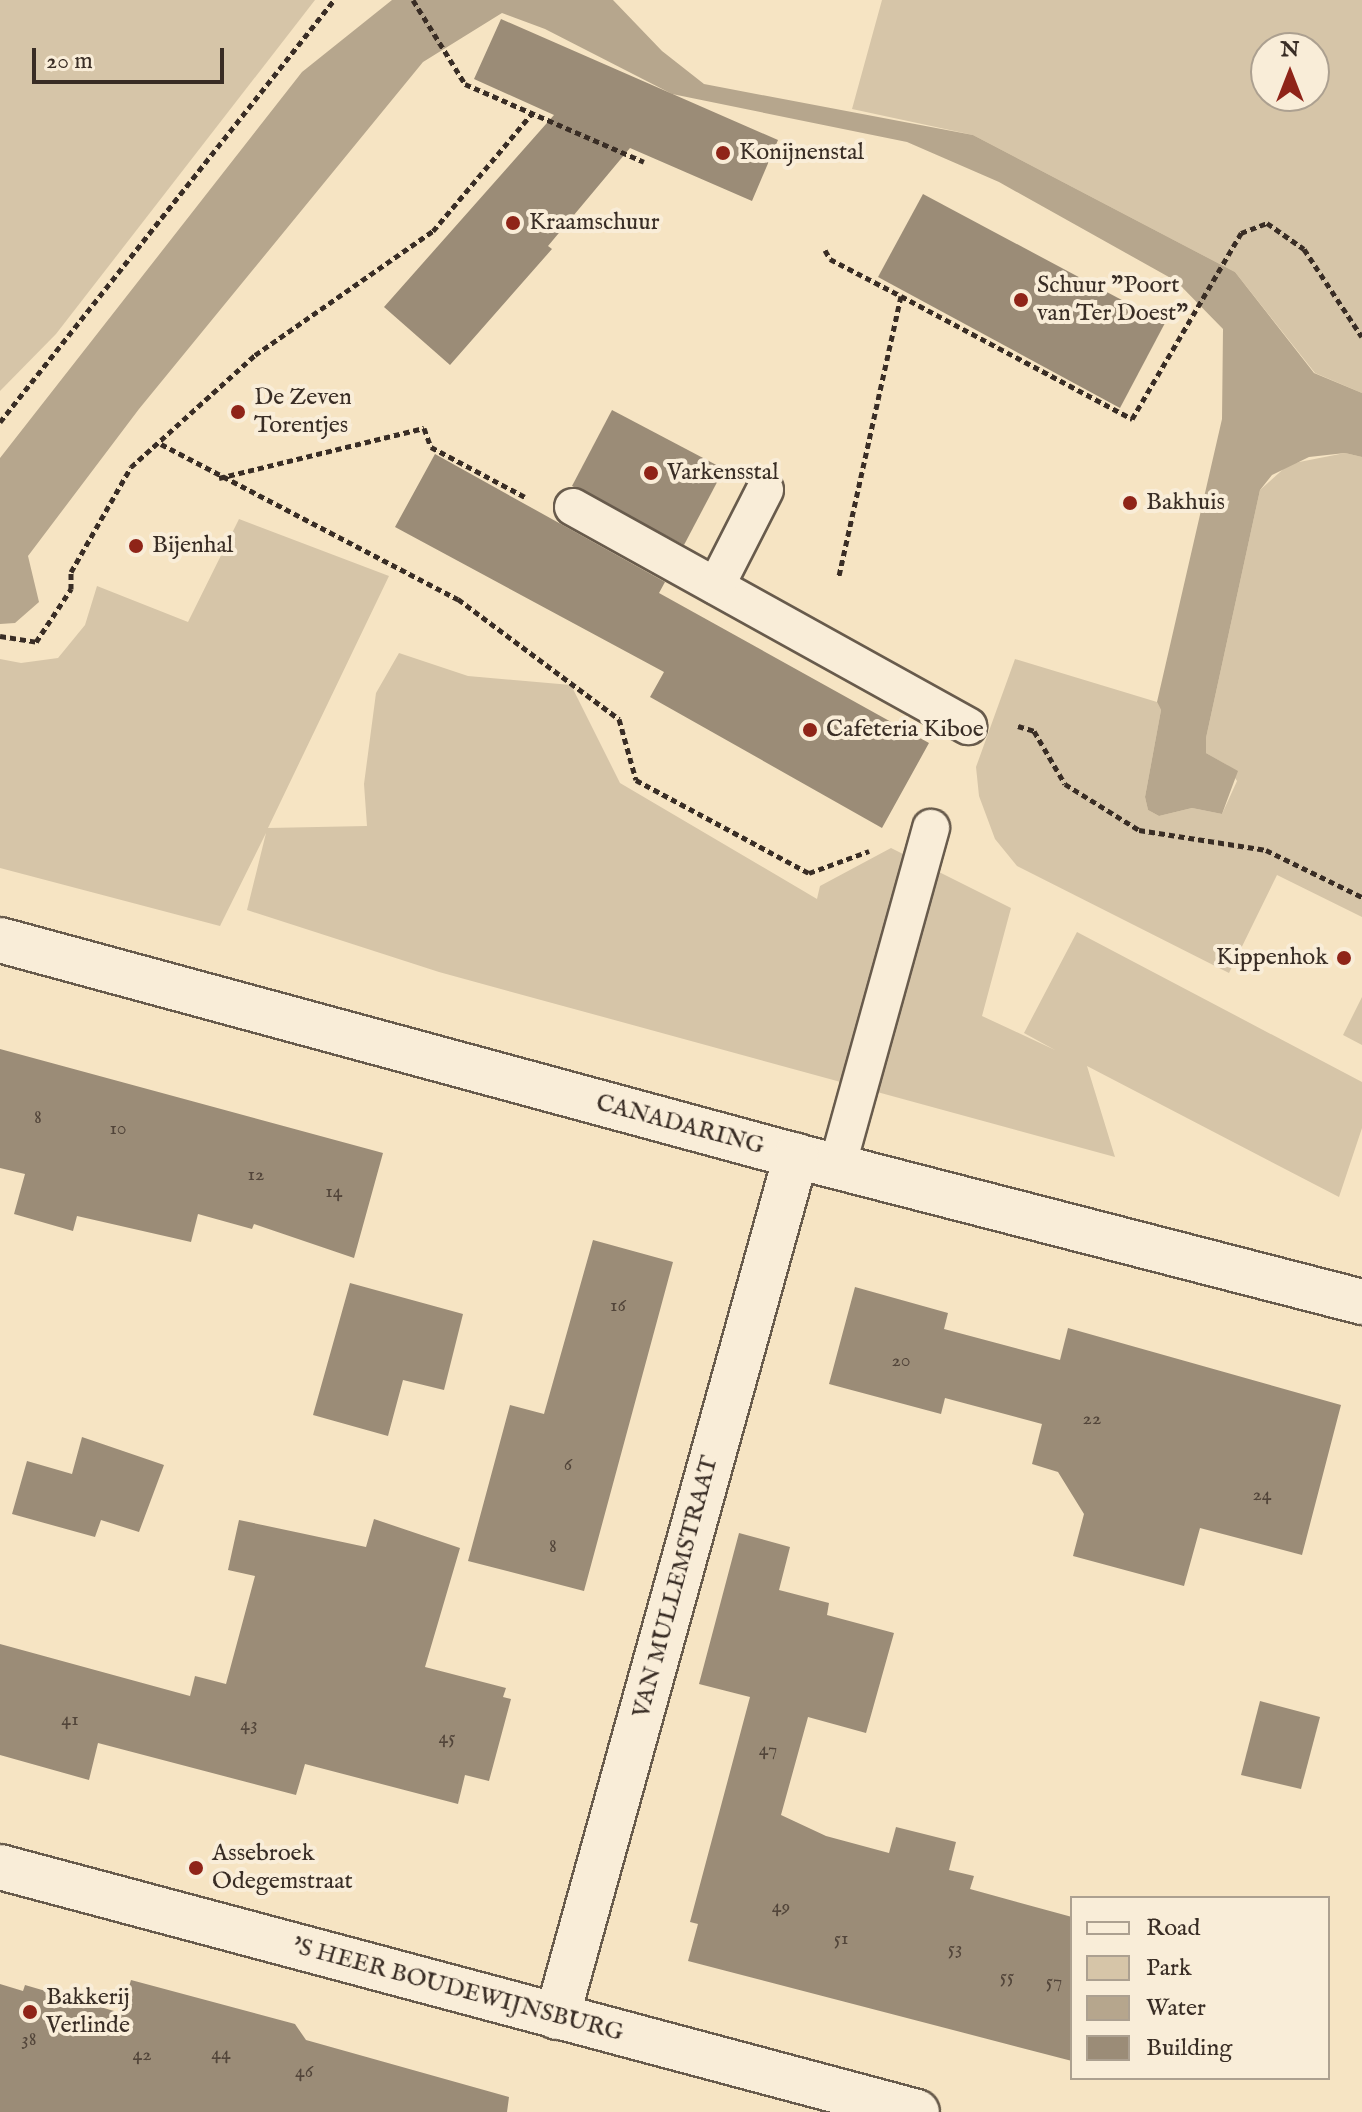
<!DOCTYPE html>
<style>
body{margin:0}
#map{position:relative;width:1362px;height:2112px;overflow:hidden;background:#f6e4c3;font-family:"IM FELL English",serif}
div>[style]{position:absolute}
.green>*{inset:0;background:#d6c5a8}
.water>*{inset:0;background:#b6a68d}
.building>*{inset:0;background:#9b8c77}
.path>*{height:5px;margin-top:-2.5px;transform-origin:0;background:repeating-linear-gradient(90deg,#392d25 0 6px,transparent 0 10px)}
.roads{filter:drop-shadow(2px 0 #685b4c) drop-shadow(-2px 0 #685b4c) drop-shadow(0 2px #685b4c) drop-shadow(0 -2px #685b4c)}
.lane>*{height:36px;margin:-18px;padding:0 18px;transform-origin:18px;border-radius:18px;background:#f9edd8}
.street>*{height:44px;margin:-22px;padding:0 22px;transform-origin:22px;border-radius:22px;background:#f9edd8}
.dots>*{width:22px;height:22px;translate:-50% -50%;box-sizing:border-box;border:4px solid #f9edd8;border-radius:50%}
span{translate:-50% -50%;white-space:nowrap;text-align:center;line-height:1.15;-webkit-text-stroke:8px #f9edd8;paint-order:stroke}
.number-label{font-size:20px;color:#52453a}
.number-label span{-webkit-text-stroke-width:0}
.poi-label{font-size:24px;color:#392d25}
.left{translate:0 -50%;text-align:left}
.right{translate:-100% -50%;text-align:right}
.street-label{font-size:24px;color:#392d25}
.legend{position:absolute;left:1070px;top:1896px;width:260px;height:184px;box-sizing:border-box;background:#f9edd8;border:2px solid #aca090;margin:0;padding:10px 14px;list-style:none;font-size:24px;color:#392d25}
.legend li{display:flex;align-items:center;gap:16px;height:40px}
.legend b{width:40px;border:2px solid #aca090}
.north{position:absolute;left:1250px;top:32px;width:80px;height:80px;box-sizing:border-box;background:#f9edd8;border:2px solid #aca090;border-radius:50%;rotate:0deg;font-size:22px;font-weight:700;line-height:32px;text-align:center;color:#392d25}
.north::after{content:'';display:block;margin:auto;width:28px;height:36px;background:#8f2418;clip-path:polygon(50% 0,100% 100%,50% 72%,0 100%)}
.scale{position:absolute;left:32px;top:48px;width:192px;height:36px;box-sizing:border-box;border:4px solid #392d25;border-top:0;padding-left:10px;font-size:24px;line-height:28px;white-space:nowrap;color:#392d25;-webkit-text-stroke:6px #f9edd8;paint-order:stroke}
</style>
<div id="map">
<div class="green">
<div style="clip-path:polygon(0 0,315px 0,56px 334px,0 391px)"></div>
<div style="clip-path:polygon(evenodd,882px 0,1362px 0,1362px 393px,1315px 373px,1235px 272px,973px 135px,852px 109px,882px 0,1266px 48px,1314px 48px,1314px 96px,1266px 96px,1266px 48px)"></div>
<div style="clip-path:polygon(1345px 453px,1362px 457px,1362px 917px,1277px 875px,1229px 973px,1017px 866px,995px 839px,979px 796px,976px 767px,1015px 659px,1157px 702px,1161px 710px,1145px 797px,1148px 810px,1159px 816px,1192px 808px,1222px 814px,1237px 781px,1227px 765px,1206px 753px,1206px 738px,1260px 490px,1289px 464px)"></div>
<div style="clip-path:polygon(239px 519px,389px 576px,268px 828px,367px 826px,364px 784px,376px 693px,399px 653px,468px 676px,571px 685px,620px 783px,817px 899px,820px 886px,891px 848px,1011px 908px,982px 1016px,1055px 1050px,1024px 1033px,1077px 932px,1362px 1082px,1362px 1128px,1339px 1197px,1087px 1066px,1115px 1157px,439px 972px,247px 910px,266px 833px,220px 926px,0 868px,0 659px,21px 663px,58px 658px,85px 625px,97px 586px,188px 622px)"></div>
<div style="clip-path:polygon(1362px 997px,1362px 1045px,1343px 1035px)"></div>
</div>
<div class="water">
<div style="clip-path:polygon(392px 0,613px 0,662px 51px,704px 84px,973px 135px,1235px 272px,1314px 373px,1362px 393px,1362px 457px,1345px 453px,1309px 457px,1272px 475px,1260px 490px,1206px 738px,1206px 753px,1238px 771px,1222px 814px,1192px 808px,1159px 816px,1148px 810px,1145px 797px,1161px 710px,1157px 702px,1222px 419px,1223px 329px,1176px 281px,999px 182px,907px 142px,672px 94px,545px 29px,502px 13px,423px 62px,139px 409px,28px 556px,39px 602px,15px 623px,0 624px,0 458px,302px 72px)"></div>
</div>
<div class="building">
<div style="clip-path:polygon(501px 19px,778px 140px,752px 201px,630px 148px,548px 246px,552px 249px,450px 365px,384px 307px,554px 115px,474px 79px)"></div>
<div style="clip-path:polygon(923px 194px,1165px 323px,1120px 408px,878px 277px)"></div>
<div style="clip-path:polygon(612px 410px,724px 469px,684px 545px,572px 486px)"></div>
<div style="clip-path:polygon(435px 454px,665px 582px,659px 593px,929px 743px,882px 828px,650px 697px,664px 672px,395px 527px)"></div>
<div style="clip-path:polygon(0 1049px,383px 1153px,354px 1258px,254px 1224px,252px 1229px,198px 1214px,191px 1242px,77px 1216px,73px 1231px,14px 1214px,25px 1174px,0 1168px)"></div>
<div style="clip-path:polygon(593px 1240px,673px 1262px,584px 1591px,468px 1561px,510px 1405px,544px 1414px)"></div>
<div style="clip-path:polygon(350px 1283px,463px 1314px,444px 1390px,403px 1380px,388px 1436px,313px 1415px)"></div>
<div style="clip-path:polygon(855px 1287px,948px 1313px,944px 1329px,1060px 1360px,1068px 1328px,1341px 1405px,1302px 1555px,1200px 1528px,1184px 1586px,1073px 1556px,1084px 1514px,1058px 1472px,1032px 1464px,1042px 1424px,945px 1398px,941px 1414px,829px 1384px)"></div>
<div style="clip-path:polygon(82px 1437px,164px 1465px,139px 1532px,101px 1520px,95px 1537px,12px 1514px,27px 1461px,72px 1474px)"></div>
<div style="clip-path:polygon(374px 1519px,460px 1548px,425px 1667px,506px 1688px,503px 1697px,511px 1699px,489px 1781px,465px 1775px,458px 1804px,305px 1764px,296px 1795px,98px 1743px,89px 1780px,0 1755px,0 1644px,190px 1696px,195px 1676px,226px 1684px,255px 1576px,228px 1570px,239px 1520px,366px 1547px)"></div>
<div style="clip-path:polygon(739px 1533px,790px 1547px,779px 1590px,829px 1603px,827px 1615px,894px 1633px,866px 1733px,808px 1717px,781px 1815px,826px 1836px,889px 1853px,896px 1827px,956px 1842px,949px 1870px,974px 1876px,970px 1889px,1072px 1917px,1072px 2061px,688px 1961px,698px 1924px,690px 1922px,750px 1697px,699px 1684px)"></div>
<div style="clip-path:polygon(1260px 1701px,1320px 1717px,1301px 1789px,1241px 1775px)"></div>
<div style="clip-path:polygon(131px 1980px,295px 2024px,306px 2040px,509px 2097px,507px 2112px,0 2112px,0 1984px,23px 1991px,25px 1985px,121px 2013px)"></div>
</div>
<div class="path">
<div style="left:413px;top:0;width:99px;rotate:58.2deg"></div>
<div style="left:465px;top:84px;width:195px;rotate:23.5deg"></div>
<div style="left:825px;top:250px;width:10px;rotate:61deg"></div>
<div style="left:830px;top:259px;width:80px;rotate:27.5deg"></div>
<div style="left:901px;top:296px;width:287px;rotate:102.5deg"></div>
<div style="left:901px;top:296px;width:262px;rotate:28deg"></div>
<div style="left:1132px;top:419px;width:216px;rotate:-59.6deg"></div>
<div style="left:1241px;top:233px;width:28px;rotate:-21deg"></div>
<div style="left:1267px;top:223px;width:45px;rotate:35.1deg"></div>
<div style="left:1304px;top:249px;width:105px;rotate:56.6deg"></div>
<div style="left:0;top:422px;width:538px;rotate:-51.64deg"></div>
<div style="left:161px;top:444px;width:335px;rotate:27.6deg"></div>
<div style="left:458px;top:599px;width:201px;rotate:36.7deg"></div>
<div style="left:619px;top:719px;width:63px;rotate:74.4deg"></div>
<div style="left:636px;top:780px;width:196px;rotate:28.3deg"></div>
<div style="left:809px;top:873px;width:64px;rotate:-20.1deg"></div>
<div style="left:219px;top:478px;width:211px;rotate:-13.7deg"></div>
<div style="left:424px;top:428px;width:20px;rotate:70deg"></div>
<div style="left:431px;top:447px;width:106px;rotate:28deg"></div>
<div style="left:0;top:636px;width:36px;rotate:9deg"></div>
<div style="left:36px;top:642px;width:64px;rotate:-56.6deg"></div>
<div style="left:71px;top:589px;width:17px;rotate:-90deg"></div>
<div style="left:71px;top:572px;width:121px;rotate:-60.3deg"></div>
<div style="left:131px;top:467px;width:167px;rotate:-42.1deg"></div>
<div style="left:255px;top:355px;width:217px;rotate:-34.9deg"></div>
<div style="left:433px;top:231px;width:157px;rotate:-49.9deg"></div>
<div style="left:1018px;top:726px;width:17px;rotate:17deg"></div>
<div style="left:1034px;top:731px;width:61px;rotate:59.7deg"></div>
<div style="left:1065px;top:784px;width:87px;rotate:31.9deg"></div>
<div style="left:1139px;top:830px;width:129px;rotate:8.9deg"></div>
<div style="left:1266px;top:850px;width:107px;rotate:26.1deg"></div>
</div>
<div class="roads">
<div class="lane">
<div style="left:573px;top:507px;width:452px;rotate:29deg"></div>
<div style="left:716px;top:586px;width:108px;rotate:-63deg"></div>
<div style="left:837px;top:1167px;width:352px;rotate:-74.5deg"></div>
</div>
<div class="street">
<div style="left:0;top:940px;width:825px;rotate:15.18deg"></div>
<div style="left:796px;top:1156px;width:585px;rotate:14.46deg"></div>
<div style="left:0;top:1867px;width:949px;rotate:14.96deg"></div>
<div style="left:557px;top:2017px;width:894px;rotate:-74.49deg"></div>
</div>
</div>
<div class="dots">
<div style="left:723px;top:153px;background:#8f2418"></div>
<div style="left:513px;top:223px;background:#8f2418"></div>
<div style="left:1021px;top:300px;background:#8f2418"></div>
<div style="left:238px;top:412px;background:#8f2418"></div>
<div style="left:651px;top:473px;background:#8f2418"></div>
<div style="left:1130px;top:503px;background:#8f2418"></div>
<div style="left:136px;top:546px;background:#8f2418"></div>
<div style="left:810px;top:730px;background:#8f2418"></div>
<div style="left:1344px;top:958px;background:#8f2418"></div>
<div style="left:196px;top:1868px;background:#8f2418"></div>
<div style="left:30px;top:2012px;background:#8f2418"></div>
</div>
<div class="number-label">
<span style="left:38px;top:1117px">8</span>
<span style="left:118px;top:1128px">10</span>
<span style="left:256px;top:1174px">12</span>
<span style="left:334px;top:1191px">14</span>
<span style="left:618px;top:1305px">16</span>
<span style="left:901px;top:1360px">20</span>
<span style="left:1092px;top:1418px">22</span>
<span style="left:568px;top:1464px">6</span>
<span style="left:1262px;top:1494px">24</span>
<span style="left:553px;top:1546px">8</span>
<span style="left:70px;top:1719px">41</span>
<span style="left:249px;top:1724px">43</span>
<span style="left:447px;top:1737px">45</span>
<span style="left:768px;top:1749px">47</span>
<span style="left:781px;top:1906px">49</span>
<span style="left:841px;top:1938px">51</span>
<span style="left:955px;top:1948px">53</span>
<span style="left:1007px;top:1976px">55</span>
<span style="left:1054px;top:1981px">57</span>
<span style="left:29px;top:2039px">38</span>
<span style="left:221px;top:2053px">44</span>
<span style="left:142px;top:2054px">42</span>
<span style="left:304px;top:2071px">46</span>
</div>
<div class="poi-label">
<span class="left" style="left:739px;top:153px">Konijnenstal</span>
<span class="left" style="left:529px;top:223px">Kraamschuur</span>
<span class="left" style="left:1037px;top:300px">Schuur "Poort<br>van Ter Doest"</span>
<span class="left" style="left:254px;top:412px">De Zeven<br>Torentjes</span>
<span class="left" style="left:667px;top:473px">Varkensstal</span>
<span class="left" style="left:1146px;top:503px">Bakhuis</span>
<span class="left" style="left:152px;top:546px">Bijenhal</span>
<span class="left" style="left:826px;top:730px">Cafeteria Kiboe</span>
<span class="right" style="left:1328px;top:958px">Kippenhok</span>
<span class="left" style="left:212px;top:1868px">Assebroek<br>Odegemstraat</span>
<span class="left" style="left:46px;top:2012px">Bakkerij<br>Verlinde</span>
</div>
<div class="street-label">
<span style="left:680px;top:1125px;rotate:15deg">CANADARING</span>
<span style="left:676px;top:1587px;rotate:-75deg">VAN MULLEMSTRAAT</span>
<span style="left:458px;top:1990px;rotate:15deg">'S HEER BOUDEWIJNSBURG</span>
</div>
<ul class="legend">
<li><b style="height:10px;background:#f9edd8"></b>Road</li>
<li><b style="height:22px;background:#d6c5a8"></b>Park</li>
<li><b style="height:22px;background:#b6a68d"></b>Water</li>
<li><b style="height:22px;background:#9b8c77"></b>Building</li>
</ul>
<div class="north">N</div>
<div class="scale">20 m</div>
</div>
